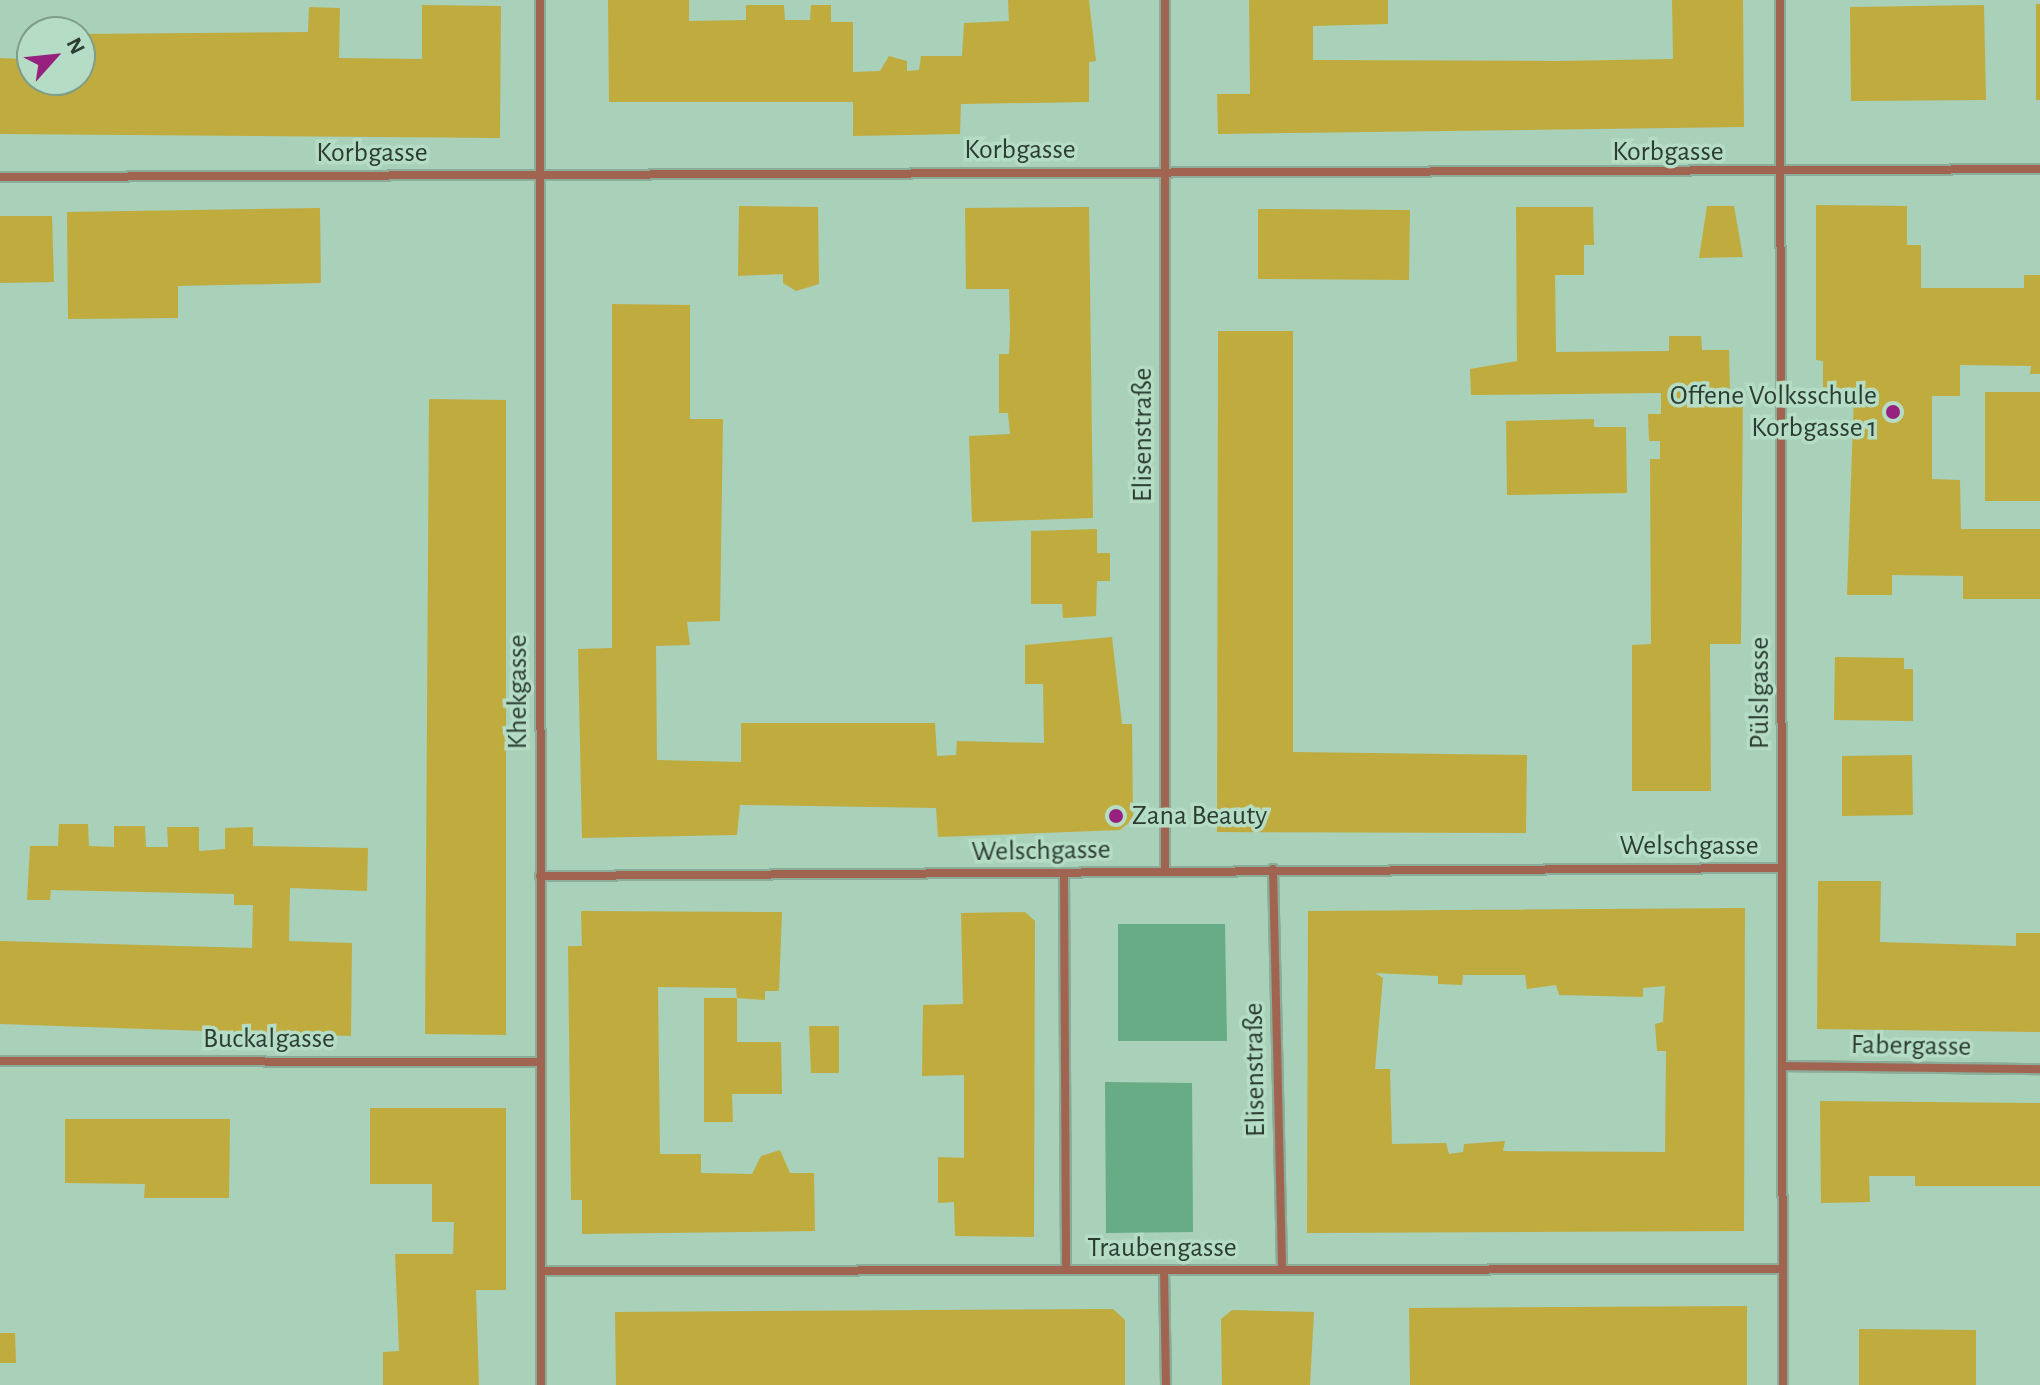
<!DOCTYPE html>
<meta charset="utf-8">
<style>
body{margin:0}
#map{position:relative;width:2040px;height:1385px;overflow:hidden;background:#a9d0b8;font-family:"Alegreya Sans",sans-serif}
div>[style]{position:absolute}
.green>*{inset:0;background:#67ac85}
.building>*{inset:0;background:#c0ab3f}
.roads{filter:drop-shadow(2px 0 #8bac98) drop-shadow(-2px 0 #8bac98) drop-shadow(0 2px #8bac98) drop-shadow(0 -2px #8bac98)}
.minor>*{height:8px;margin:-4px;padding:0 4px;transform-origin:4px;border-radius:4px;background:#a16451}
.dots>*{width:22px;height:22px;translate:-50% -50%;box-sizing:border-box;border:4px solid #b5ddc5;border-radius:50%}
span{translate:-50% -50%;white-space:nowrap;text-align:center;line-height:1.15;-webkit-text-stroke:7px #b5ddc5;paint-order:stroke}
.street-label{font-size:28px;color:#2c3c32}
.poi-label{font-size:28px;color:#2c3c32}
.right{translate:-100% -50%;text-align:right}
.left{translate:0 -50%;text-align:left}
.north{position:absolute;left:16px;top:16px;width:80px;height:80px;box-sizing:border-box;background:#b5ddc5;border:2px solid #7e9d8a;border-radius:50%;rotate:63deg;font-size:22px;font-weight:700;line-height:32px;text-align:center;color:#2c3c32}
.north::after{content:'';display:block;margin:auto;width:28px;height:36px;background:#97217e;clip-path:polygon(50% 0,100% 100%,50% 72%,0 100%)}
</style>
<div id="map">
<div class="green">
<div style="clip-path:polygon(1118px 924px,1225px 924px,1227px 1041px,1118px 1041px)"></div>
<div style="clip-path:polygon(1105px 1082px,1192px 1083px,1193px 1232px,1106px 1233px)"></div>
</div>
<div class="building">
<div style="clip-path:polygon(608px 0,689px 0,689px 21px,746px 20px,746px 5px,784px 5px,785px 20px,810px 20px,811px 5px,831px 5px,831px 22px,853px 22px,853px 72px,880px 71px,889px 56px,907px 61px,907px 71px,919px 70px,921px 56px,962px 56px,964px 23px,1009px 21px,1008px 0,1089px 0,1096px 61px,1089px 62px,1089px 102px,961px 104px,960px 134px,853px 136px,853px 102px,609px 102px)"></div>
<div style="clip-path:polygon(1249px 0,1388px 0,1388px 24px,1313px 26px,1313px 60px,1557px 61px,1673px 59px,1672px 0,1743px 0,1744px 127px,1218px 134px,1217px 94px,1250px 94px)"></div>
<div style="clip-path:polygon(2036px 4px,2040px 4px,2040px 100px,2036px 100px)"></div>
<div style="clip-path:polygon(422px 5px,501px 6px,500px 138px,0 134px,0 58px,23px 59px,23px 35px,32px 35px,32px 80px,80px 80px,80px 34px,308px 32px,309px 7px,340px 8px,339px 58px,422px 59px)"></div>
<div style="clip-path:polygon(1984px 5px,1986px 100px,1851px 101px,1850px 7px)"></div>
<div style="clip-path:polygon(1816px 205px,1907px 206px,1907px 245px,1921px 245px,1921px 288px,2024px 288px,2024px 275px,2040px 275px,2040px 374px,2030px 374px,2031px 366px,1960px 365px,1960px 396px,1932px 396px,1932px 479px,1960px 480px,1961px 529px,2040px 529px,2040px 599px,1963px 599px,1963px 576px,1892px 575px,1892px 595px,1847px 595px,1854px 394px,1823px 395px,1823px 361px,1816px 360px)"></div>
<div style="clip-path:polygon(739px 206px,818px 207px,819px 284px,796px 291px,783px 283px,783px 274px,738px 276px)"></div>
<div style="clip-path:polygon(1707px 206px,1734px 206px,1743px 257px,1699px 258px)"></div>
<div style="clip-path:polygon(1089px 207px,1093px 518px,972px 522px,969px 436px,1010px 434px,1008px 413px,999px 413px,999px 354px,1009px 354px,1010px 330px,1009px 289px,966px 289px,965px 208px)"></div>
<div style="clip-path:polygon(1516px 207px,1593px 207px,1594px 245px,1584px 245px,1584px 275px,1555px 275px,1556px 352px,1669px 351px,1669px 336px,1701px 336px,1702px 350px,1729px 350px,1730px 393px,1743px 393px,1741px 644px,1710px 644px,1711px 791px,1632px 791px,1632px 645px,1651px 644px,1650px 459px,1660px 459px,1660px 441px,1649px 441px,1648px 414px,1661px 414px,1661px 393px,1471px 395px,1470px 369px,1517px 361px)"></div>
<div style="clip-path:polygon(320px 208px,321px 283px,178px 286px,178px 318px,68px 319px,67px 212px)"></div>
<div style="clip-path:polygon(1258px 209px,1410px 210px,1409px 280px,1258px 279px)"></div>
<div style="clip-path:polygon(0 216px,52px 216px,54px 282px,0 283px)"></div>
<div style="clip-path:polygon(612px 304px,690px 305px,690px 419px,723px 419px,720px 621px,687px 622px,690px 645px,656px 646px,657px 760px,741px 762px,741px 723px,935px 723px,937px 756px,956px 755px,957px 741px,1044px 743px,1043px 684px,1025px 684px,1025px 645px,1112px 637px,1122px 724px,1132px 724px,1133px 819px,1120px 830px,938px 837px,936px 808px,740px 805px,737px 835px,582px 838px,578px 649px,612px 648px)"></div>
<div style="clip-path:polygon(1218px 331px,1293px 331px,1293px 752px,1527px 755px,1526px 833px,1217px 832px)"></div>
<div style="clip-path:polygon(1985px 392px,2040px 392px,2040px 501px,1985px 501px)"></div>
<div style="clip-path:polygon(429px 399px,506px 400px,506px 1035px,425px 1034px)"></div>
<div style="clip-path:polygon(1594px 419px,1594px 427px,1626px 427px,1627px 493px,1507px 495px,1506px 421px)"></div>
<div style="clip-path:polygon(1097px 529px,1097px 553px,1110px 553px,1110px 581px,1097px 581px,1096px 616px,1063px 618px,1062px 604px,1031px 604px,1031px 531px)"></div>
<div style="clip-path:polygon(1835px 657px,1904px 658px,1904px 669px,1913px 669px,1913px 721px,1834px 720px)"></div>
<div style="clip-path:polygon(1912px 755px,1913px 815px,1842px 816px,1842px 756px)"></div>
<div style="clip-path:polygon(59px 824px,88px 824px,89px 846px,114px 847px,114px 826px,145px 826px,146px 847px,168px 847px,167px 827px,199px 827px,199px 851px,225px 849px,225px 828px,253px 827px,253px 846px,368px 848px,367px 891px,290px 888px,289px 941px,352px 943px,351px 1036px,0 1024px,0 941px,252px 948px,253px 905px,234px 905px,234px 894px,51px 890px,50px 900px,27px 900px,30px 846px,58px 846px)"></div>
<div style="clip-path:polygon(1818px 881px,1881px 881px,1880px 942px,2016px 946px,2016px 933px,2040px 933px,2040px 1032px,1817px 1029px)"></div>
<div style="clip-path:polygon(evenodd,1745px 908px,1744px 1231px,1307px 1233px,1308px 911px,1745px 908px,1375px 973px,1438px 976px,1438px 984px,1462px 985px,1463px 975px,1525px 975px,1527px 989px,1556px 985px,1559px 995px,1643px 997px,1643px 988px,1665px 986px,1663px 1022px,1655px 1024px,1657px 1051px,1666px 1051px,1665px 1152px,1503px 1151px,1505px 1141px,1464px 1144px,1463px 1152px,1449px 1154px,1446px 1143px,1392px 1144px,1390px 1069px,1375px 1069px,1383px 978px,1375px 973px)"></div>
<div style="clip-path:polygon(581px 911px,782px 912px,779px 991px,765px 991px,765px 1000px,737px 998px,737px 1042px,781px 1042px,782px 1094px,732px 1094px,733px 1122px,704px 1122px,704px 998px,737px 998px,736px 988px,658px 987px,660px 1154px,701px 1154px,701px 1173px,752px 1174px,761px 1156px,780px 1150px,790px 1173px,814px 1173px,815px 1231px,582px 1234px,582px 1200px,571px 1200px,568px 946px,582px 946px)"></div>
<div style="clip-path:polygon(1025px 912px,1035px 921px,1034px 1237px,955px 1236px,954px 1202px,938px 1203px,938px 1157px,964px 1158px,964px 1075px,922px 1076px,923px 1005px,963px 1004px,961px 913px)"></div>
<div style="clip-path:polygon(809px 1026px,839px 1026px,839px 1073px,811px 1073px)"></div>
<div style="clip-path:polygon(1820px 1101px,2040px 1103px,2040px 1186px,1915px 1186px,1915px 1176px,1869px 1176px,1870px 1202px,1821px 1203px)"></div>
<div style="clip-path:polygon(370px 1108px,506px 1108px,506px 1290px,476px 1290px,479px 1385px,383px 1385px,383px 1352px,399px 1351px,395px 1254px,453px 1254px,454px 1222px,432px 1222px,432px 1184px,370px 1184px)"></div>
<div style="clip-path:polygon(65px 1119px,230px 1119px,229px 1198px,144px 1198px,145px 1184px,65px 1183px)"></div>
<div style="clip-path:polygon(1747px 1306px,1747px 1385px,1410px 1385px,1409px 1308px)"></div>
<div style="clip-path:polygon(1113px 1309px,1125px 1320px,1125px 1385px,616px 1385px,615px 1312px)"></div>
<div style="clip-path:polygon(1232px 1310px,1314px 1312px,1310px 1385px,1222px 1385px,1221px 1319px)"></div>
<div style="clip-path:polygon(1859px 1329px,1976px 1330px,1976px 1385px,1859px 1385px)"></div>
<div style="clip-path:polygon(0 1333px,15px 1333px,16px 1363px,0 1363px)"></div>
</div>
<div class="roads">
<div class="minor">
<div style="left:540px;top:0;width:1385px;rotate:89.96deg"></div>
<div style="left:1165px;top:0;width:869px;rotate:90deg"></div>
<div style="left:1780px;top:0;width:1385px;rotate:89.88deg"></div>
<div style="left:0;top:177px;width:2040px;rotate:-0.22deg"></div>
<div style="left:1273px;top:869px;width:401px;rotate:88.7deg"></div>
<div style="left:1064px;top:874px;width:396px;rotate:89.7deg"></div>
<div style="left:540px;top:876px;width:1242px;rotate:-0.37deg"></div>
<div style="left:0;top:1061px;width:537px;rotate:0.11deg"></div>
<div style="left:1782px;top:1066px;width:258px;rotate:0.7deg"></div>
<div style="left:1164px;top:1270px;width:115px;rotate:89deg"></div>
<div style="left:541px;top:1271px;width:1242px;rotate:-0.09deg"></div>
</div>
</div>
<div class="dots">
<div style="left:1893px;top:412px;background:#97217e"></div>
<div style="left:1116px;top:816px;background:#97217e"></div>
</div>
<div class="street-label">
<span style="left:1020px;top:150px">Korbgasse</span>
<span style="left:1668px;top:152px">Korbgasse</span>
<span style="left:372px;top:153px">Korbgasse</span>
<span style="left:1143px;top:435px;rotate:-90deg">Elisenstraße</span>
<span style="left:518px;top:692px;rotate:-90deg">Khekgasse</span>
<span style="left:1760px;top:693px;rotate:-90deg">Pülslgasse</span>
<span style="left:1689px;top:846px">Welschgasse</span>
<span style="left:1041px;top:851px;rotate:-1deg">Welschgasse</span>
<span style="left:269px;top:1039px">Buckalgasse</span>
<span style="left:1911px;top:1046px;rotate:1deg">Fabergasse</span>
<span style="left:1255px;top:1070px;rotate:-91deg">Elisenstraße</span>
<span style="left:1162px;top:1248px">Traubengasse</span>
</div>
<div class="poi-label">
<span class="right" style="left:1877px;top:412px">Offene Volksschule<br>Korbgasse 1</span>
<span class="left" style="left:1132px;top:816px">Zana Beauty</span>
</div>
<div class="north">N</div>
</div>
